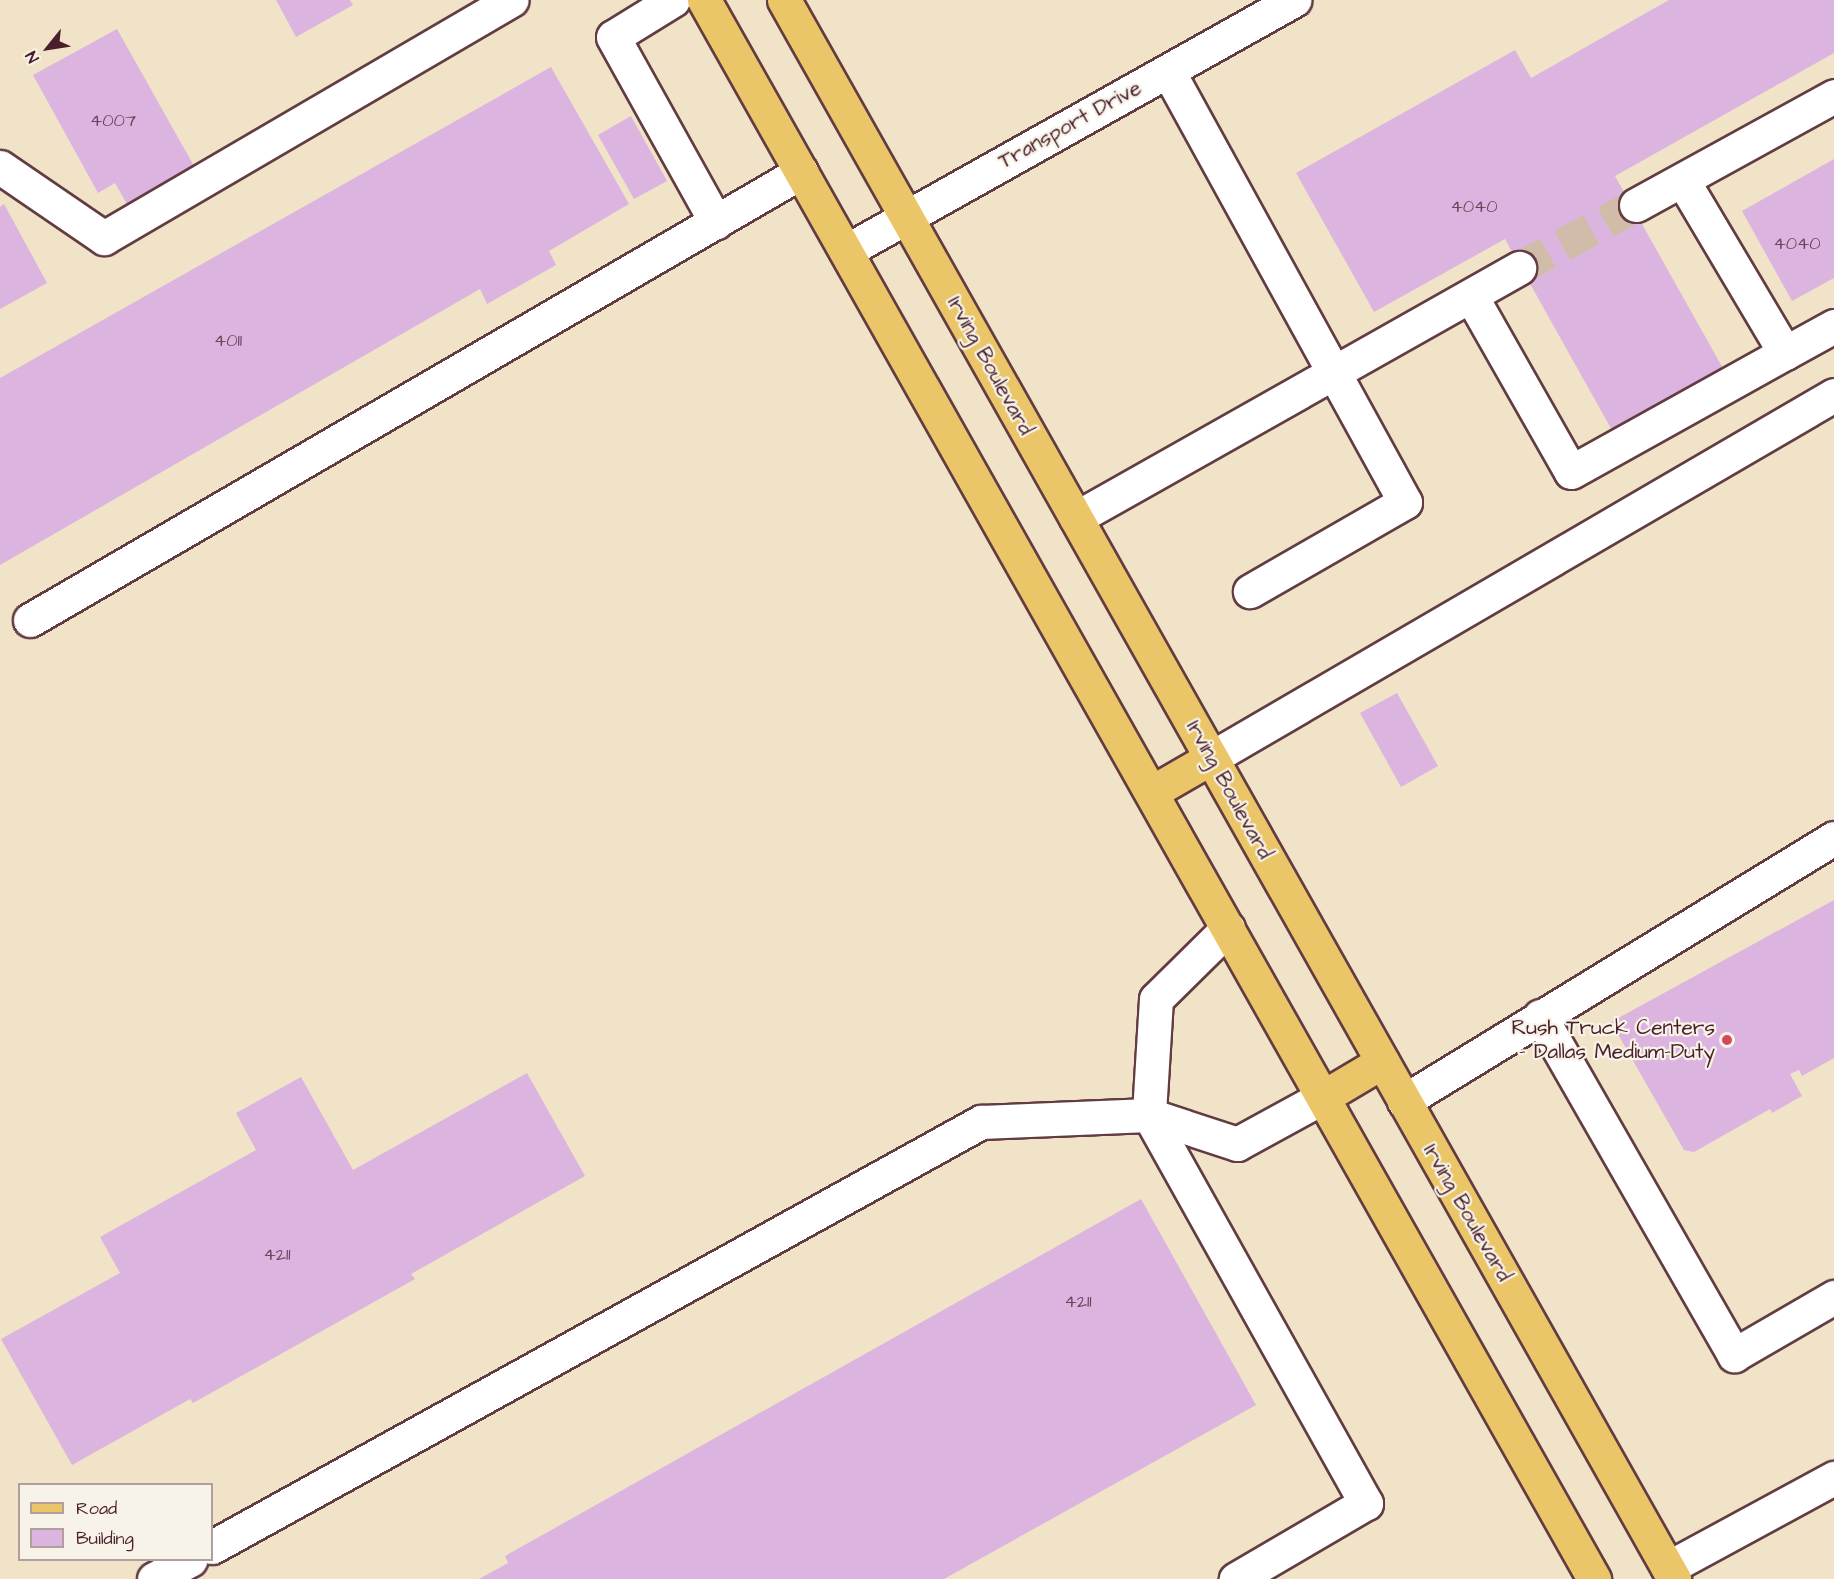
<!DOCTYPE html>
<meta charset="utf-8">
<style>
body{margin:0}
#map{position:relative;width:1834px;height:1579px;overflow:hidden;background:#f1e3c7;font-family:"Architects Daughter",sans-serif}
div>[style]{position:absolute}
.building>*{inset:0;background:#dbb4e0}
.minor-tunnel>*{height:33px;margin-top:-16.5px;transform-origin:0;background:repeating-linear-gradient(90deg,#d0bca8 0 33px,transparent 0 49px)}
.roads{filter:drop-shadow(2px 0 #633c42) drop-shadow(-2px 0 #633c42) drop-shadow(0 2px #633c42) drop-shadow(0 -2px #633c42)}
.minor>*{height:33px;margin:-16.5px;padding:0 16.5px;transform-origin:16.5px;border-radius:16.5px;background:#fff}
.major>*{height:33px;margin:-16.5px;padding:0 16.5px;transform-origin:16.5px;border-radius:16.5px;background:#ebc669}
.dots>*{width:16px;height:16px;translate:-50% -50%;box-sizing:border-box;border:3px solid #f7f3e8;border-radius:50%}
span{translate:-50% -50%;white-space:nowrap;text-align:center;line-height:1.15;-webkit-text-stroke:4.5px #f7f3e8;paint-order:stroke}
.number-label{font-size:18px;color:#6e4458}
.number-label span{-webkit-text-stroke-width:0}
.street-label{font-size:21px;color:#4a1f2b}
.poi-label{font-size:21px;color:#4a1f2b}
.right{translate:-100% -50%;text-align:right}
.legend{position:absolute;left:18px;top:1483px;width:195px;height:78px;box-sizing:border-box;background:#f7f3e8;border:2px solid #b29e9c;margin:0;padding:8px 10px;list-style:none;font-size:18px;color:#4a1f2b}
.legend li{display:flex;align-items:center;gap:12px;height:30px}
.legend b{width:30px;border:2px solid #b29e9c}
.north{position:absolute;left:18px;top:18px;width:60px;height:60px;-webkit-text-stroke:4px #f7f3e8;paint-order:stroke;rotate:240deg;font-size:16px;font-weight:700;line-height:24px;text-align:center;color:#4a1f2b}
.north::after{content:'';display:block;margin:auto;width:21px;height:27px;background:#4a1f2b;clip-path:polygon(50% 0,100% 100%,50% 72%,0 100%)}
</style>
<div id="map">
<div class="building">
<div style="clip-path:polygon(276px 0,350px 0,353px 5px,296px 37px)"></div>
<div style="clip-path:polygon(1669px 0,1834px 0,1834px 53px,1615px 176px,1729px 379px,1618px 441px,1505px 239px,1374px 312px,1296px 173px,1515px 50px,1531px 78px)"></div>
<div style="clip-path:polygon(117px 29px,194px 166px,127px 204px,115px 183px,98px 193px,33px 75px)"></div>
<div style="clip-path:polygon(551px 67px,629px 204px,549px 251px,556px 265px,487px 304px,480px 289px,0 565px,0 378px)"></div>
<div style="clip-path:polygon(631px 116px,667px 181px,634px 199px,598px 135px)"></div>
<div style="clip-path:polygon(1834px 159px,1834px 278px,1792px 301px,1742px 211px)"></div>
<div style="clip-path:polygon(4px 204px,47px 283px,0 309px,0 207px)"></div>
<div style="clip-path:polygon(1397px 693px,1438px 766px,1401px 787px,1360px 713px)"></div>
<div style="clip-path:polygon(1834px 900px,1834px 1058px,1802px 1076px,1799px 1070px,1790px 1074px,1802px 1096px,1772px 1113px,1770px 1109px,1694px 1152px,1684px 1150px,1611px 1022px)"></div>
<div style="clip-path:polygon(527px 1073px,585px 1176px,411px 1274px,415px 1279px,193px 1403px,190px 1399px,72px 1465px,1px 1339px,120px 1273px,100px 1237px,256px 1150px,236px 1113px,301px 1077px,353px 1170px)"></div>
<div style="clip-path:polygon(1141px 1199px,1256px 1405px,944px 1579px,479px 1579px,508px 1563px,505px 1556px)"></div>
</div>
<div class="minor-tunnel">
<div style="left:1519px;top:268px;width:133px;rotate:-28.3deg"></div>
</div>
<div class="roads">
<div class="minor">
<div style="left:673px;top:0;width:70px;rotate:148.3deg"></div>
<div style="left:613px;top:37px;width:212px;rotate:60.9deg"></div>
<div style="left:1168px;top:71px;width:492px;rotate:61.2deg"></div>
<div style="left:1405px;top:502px;width:179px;rotate:150.1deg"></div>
<div style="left:0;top:167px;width:126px;rotate:34.3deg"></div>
<div style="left:104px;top:238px;width:472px;rotate:-30.3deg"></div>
<div style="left:1683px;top:181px;width:200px;rotate:59.3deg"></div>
<div style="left:1785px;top:353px;width:56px;rotate:-28.9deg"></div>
<div style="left:1636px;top:205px;width:226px;rotate:-28.8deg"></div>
<div style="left:846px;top:251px;width:514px;rotate:-29.26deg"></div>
<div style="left:1471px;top:296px;width:202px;rotate:60.4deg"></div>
<div style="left:1571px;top:472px;width:245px;rotate:-29.1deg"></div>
<div style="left:1076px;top:518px;width:509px;rotate:-29.44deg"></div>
<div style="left:30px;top:620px;width:892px;rotate:-30.16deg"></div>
<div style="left:1211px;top:758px;width:721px;rotate:-30.23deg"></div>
<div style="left:1228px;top:928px;width:101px;rotate:135.4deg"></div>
<div style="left:1156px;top:999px;width:116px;rotate:93.5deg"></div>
<div style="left:1149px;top:1115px;width:445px;rotate:60.8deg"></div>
<div style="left:1366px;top:1503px;width:151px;rotate:149.7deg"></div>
<div style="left:1540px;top:1016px;width:391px;rotate:60.2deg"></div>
<div style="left:1734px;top:1355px;width:116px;rotate:-30.1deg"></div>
<div style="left:1404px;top:1101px;width:504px;rotate:-31.45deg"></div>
<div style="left:212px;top:1547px;width:879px;rotate:-28.93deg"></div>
<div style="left:981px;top:1122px;width:168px;rotate:-2.4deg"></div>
<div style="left:1149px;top:1115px;width:93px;rotate:18.2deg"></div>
<div style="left:1237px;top:1144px;width:98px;rotate:-28.7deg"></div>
<div style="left:1668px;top:1568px;width:189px;rotate:-28.5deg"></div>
<div style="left:154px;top:1579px;width:41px;rotate:-27.8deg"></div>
</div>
<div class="major">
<div style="left:704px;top:0;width:1813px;rotate:60.59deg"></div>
<div style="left:784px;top:0;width:1813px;rotate:60.59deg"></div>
<div style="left:1152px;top:792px;width:68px;rotate:-30deg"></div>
<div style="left:1323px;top:1097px;width:69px;rotate:-30.7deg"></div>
</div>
</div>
<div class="dots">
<div style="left:1727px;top:1040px;background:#d1495b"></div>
</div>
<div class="number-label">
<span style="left:113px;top:121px">4007</span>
<span style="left:1474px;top:207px">4040</span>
<span style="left:1797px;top:244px">4040</span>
<span style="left:228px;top:341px">4011</span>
<span style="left:277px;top:1255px">4211</span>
<span style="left:1078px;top:1302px">4211</span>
</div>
<div class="street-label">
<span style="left:1070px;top:125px;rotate:-29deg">Transport Drive</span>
<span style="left:990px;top:366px;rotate:61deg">Irving Boulevard</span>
<span style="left:1229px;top:790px;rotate:61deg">Irving Boulevard</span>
<span style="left:1467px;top:1213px;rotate:60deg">Irving Boulevard</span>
</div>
<div class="poi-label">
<span class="right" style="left:1715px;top:1040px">Rush Truck Centers<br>– Dallas Medium-Duty</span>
</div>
<ul class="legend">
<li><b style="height:8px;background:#ebc669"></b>Road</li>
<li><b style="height:16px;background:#dbb4e0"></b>Building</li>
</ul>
<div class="north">N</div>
</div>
